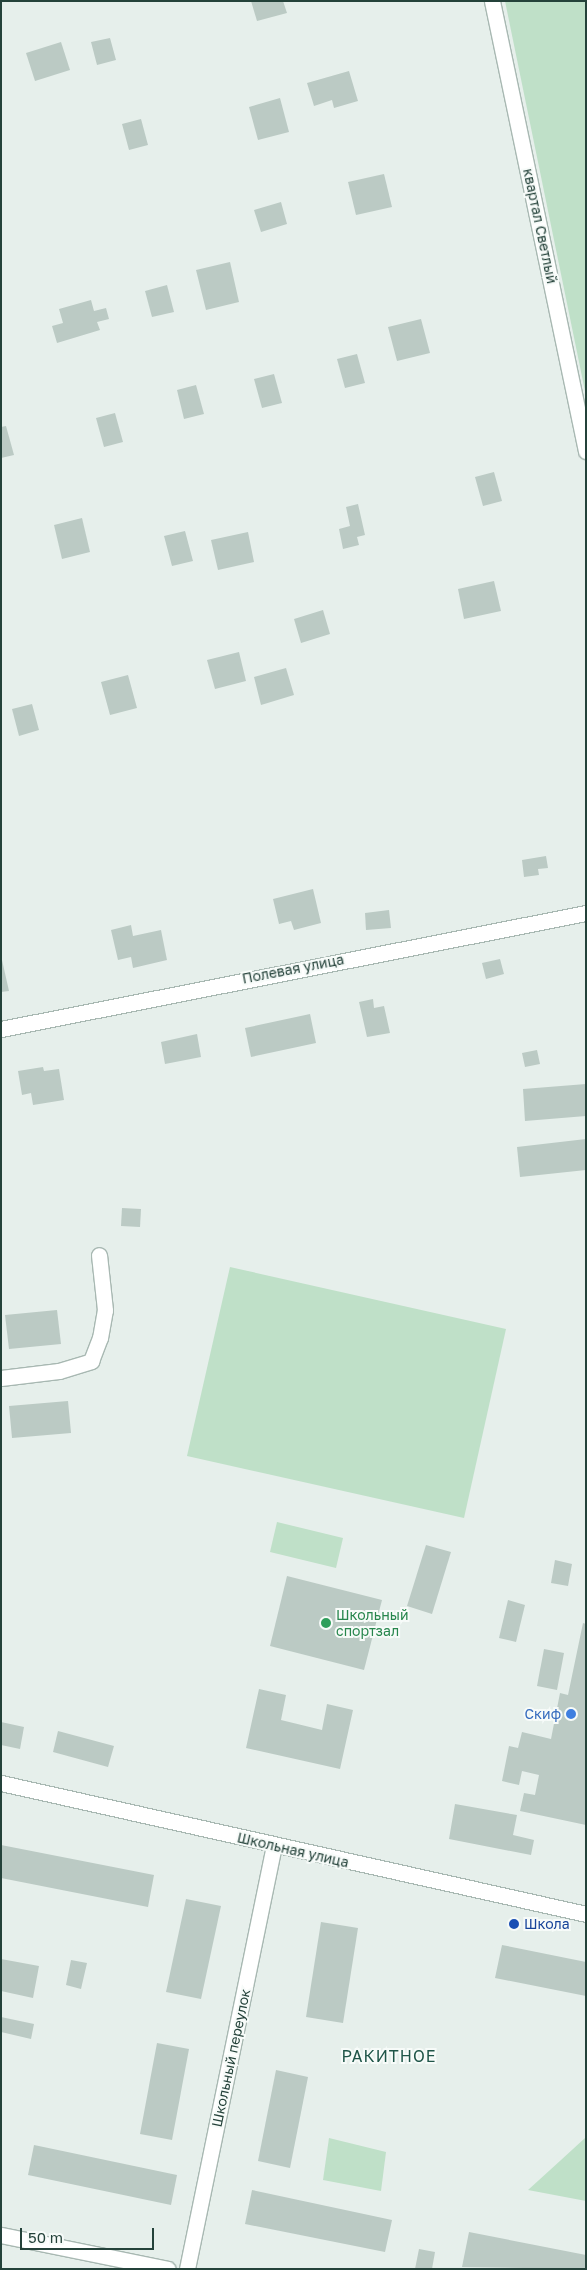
<!DOCTYPE html>
<meta charset="utf-8">
<style>
body{margin:0}
#map{position:relative;width:587px;height:2270px;overflow:hidden;background:#e6efeb;font-family:"Golos Text",sans-serif}
div>[style]{position:absolute}
.green>*{inset:0;background:#bfe0c8}
.building>*{inset:0;background:#bbcac4}
.roads{filter:drop-shadow(1px 0 #a8b8b2) drop-shadow(-1px 0 #a8b8b2) drop-shadow(0 1px #a8b8b2) drop-shadow(0 -1px #a8b8b2)}
.street>*{height:15px;margin:-7.5px;padding:0 7.5px;transform-origin:7.5px;border-radius:7.5px;background:#fff}
.secondary>*{height:15px;margin:-7.5px;padding:0 7.5px;transform-origin:7.5px;border-radius:7.5px;background:#fff}
.dots>*{width:14px;height:14px;translate:-50% -50%;box-sizing:border-box;border:2px solid #f7fbf9;border-radius:50%}
span{translate:-50% -50%;white-space:nowrap;text-align:center;line-height:1.15;-webkit-text-stroke:4px #f7fbf9;paint-order:stroke}
.street-label{font-size:14px;color:#24423a}
.leisure-label{font-size:14px;color:#27864d}
.left{translate:0 -50%;text-align:left}
.shop-label{font-size:14px;color:#366cbe}
.right{translate:-100% -50%;text-align:right}
.transit-label{font-size:14px;color:#164399}
.quarter-label{font-size:16px;color:#1f5548;letter-spacing:1px}
.frame{position:absolute;inset:0;border:2px solid #24423a;pointer-events:none}
.scale{position:absolute;left:20px;top:2228px;width:134px;height:22px;box-sizing:border-box;border:2px solid #24423a;border-top:0;padding-left:6px;font-size:15px;line-height:18px;white-space:nowrap;color:#24423a;-webkit-text-stroke:4px #f7fbf9;paint-order:stroke}
</style>
<div id="map">
<div class="green">
<div style="clip-path:polygon(505px 1px,586px 1px,586px 396px)"></div>
<div style="clip-path:polygon(230px 1267px,506px 1329px,464px 1518px,187px 1456px)"></div>
<div style="clip-path:polygon(277px 1522px,343px 1538px,336px 1568px,270px 1552px)"></div>
<div style="clip-path:polygon(329px 2138px,386px 2152px,381px 2191px,323px 2180px)"></div>
<div style="clip-path:polygon(585px 2138px,586px 2201px,528px 2190px,561px 2160px)"></div>
</div>
<div class="building">
<div style="clip-path:polygon(251px 1px,283px 1px,287px 13px,257px 21px)"></div>
<div style="clip-path:polygon(110px 38px,116px 60px,97px 65px,91px 42px)"></div>
<div style="clip-path:polygon(61px 42px,70px 70px,35px 81px,26px 53px)"></div>
<div style="clip-path:polygon(349px 71px,358px 101px,334px 108px,332px 100px,314px 106px,307px 83px)"></div>
<div style="clip-path:polygon(280px 98px,289px 132px,258px 140px,249px 107px)"></div>
<div style="clip-path:polygon(141px 119px,148px 145px,129px 150px,122px 124px)"></div>
<div style="clip-path:polygon(384px 174px,392px 207px,356px 215px,348px 182px)"></div>
<div style="clip-path:polygon(281px 202px,287px 224px,261px 232px,254px 210px)"></div>
<div style="clip-path:polygon(230px 262px,239px 302px,206px 310px,196px 270px)"></div>
<div style="clip-path:polygon(167px 285px,174px 312px,152px 317px,145px 291px)"></div>
<div style="clip-path:polygon(91px 300px,94px 311px,106px 308px,109px 319px,97px 322px,100px 330px,57px 343px,52px 326px,63px 323px,59px 309px)"></div>
<div style="clip-path:polygon(421px 319px,430px 353px,397px 361px,388px 327px)"></div>
<div style="clip-path:polygon(357px 354px,365px 383px,345px 388px,337px 359px)"></div>
<div style="clip-path:polygon(274px 374px,282px 403px,262px 408px,254px 379px)"></div>
<div style="clip-path:polygon(196px 385px,204px 414px,184px 419px,177px 390px)"></div>
<div style="clip-path:polygon(115px 413px,123px 442px,104px 447px,96px 418px)"></div>
<div style="clip-path:polygon(6px 426px,14px 455px,1px 458px,1px 427px)"></div>
<div style="clip-path:polygon(494px 472px,502px 501px,483px 506px,475px 477px)"></div>
<div style="clip-path:polygon(358px 504px,365px 535px,357px 537px,359px 545px,343px 549px,339px 529px,350px 526px,346px 507px)"></div>
<div style="clip-path:polygon(82px 518px,90px 552px,62px 559px,54px 525px)"></div>
<div style="clip-path:polygon(185px 531px,193px 561px,172px 566px,164px 536px)"></div>
<div style="clip-path:polygon(248px 532px,254px 562px,218px 570px,211px 540px)"></div>
<div style="clip-path:polygon(494px 581px,501px 611px,464px 619px,458px 589px)"></div>
<div style="clip-path:polygon(323px 610px,330px 634px,301px 643px,294px 619px)"></div>
<div style="clip-path:polygon(239px 652px,246px 681px,215px 689px,207px 660px)"></div>
<div style="clip-path:polygon(286px 668px,294px 695px,261px 705px,254px 677px)"></div>
<div style="clip-path:polygon(128px 675px,137px 708px,110px 715px,101px 682px)"></div>
<div style="clip-path:polygon(32px 704px,39px 730px,19px 736px,12px 709px)"></div>
<div style="clip-path:polygon(546px 856px,548px 868px,538px 869px,539px 875px,524px 877px,522px 860px)"></div>
<div style="clip-path:polygon(313px 889px,321px 923px,294px 930px,291px 921px,279px 924px,273px 899px)"></div>
<div style="clip-path:polygon(389px 910px,391px 928px,366px 930px,365px 913px)"></div>
<div style="clip-path:polygon(131px 925px,133px 936px,161px 930px,167px 960px,133px 968px,131px 957px,118px 960px,111px 930px)"></div>
<div style="clip-path:polygon(500px 959px,504px 974px,486px 979px,482px 963px)"></div>
<div style="clip-path:polygon(2px 960px,9px 991px,1px 992px,1px 961px)"></div>
<div style="clip-path:polygon(373px 999px,374px 1008px,384px 1006px,390px 1033px,367px 1037px,359px 1002px)"></div>
<div style="clip-path:polygon(310px 1014px,316px 1043px,251px 1057px,245px 1028px)"></div>
<div style="clip-path:polygon(197px 1034px,201px 1057px,165px 1064px,161px 1042px)"></div>
<div style="clip-path:polygon(537px 1050px,540px 1064px,525px 1067px,522px 1053px)"></div>
<div style="clip-path:polygon(43px 1067px,44px 1071px,59px 1069px,64px 1100px,33px 1105px,31px 1093px,22px 1095px,18px 1071px)"></div>
<div style="clip-path:polygon(586px 1084px,586px 1116px,525px 1121px,523px 1089px)"></div>
<div style="clip-path:polygon(586px 1139px,586px 1170px,520px 1177px,517px 1147px)"></div>
<div style="clip-path:polygon(122px 1208px,141px 1209px,140px 1227px,121px 1226px)"></div>
<div style="clip-path:polygon(57px 1310px,61px 1344px,9px 1349px,5px 1315px)"></div>
<div style="clip-path:polygon(68px 1401px,71px 1433px,12px 1438px,9px 1406px)"></div>
<div style="clip-path:polygon(426px 1545px,451px 1552px,432px 1614px,407px 1606px)"></div>
<div style="clip-path:polygon(555px 1560px,572px 1564px,568px 1586px,551px 1583px)"></div>
<div style="clip-path:polygon(287px 1576px,382px 1600px,364px 1670px,270px 1646px)"></div>
<div style="clip-path:polygon(508px 1600px,525px 1605px,516px 1642px,499px 1638px)"></div>
<div style="clip-path:polygon(583px 1623px,586px 1624px,586px 1825px,520px 1811px,524px 1793px,535px 1795px,539px 1775px,522px 1771px,519px 1785px,502px 1781px,509px 1746px,518px 1748px,522px 1732px,551px 1739px,560px 1693px,568px 1695px)"></div>
<div style="clip-path:polygon(544px 1649px,564px 1653px,557px 1690px,537px 1686px)"></div>
<div style="clip-path:polygon(259px 1689px,286px 1695px,281px 1720px,322px 1730px,327px 1704px,353px 1710px,340px 1769px,246px 1748px)"></div>
<div style="clip-path:polygon(1px 1722px,24px 1727px,20px 1749px,1px 1745px)"></div>
<div style="clip-path:polygon(58px 1731px,114px 1746px,108px 1767px,53px 1752px)"></div>
<div style="clip-path:polygon(455px 1804px,517px 1815px,513px 1835px,534px 1840px,531px 1855px,449px 1839px)"></div>
<div style="clip-path:polygon(1px 1845px,154px 1875px,148px 1907px,1px 1878px)"></div>
<div style="clip-path:polygon(186px 1899px,221px 1906px,201px 1999px,166px 1992px)"></div>
<div style="clip-path:polygon(321px 1922px,358px 1928px,343px 2023px,306px 2017px)"></div>
<div style="clip-path:polygon(502px 1945px,586px 1962px,586px 1996px,495px 1978px)"></div>
<div style="clip-path:polygon(1px 1959px,39px 1966px,33px 1998px,1px 1991px)"></div>
<div style="clip-path:polygon(71px 1960px,87px 1963px,81px 1989px,66px 1985px)"></div>
<div style="clip-path:polygon(1px 2017px,34px 2024px,31px 2039px,1px 2032px)"></div>
<div style="clip-path:polygon(157px 2043px,189px 2049px,172px 2140px,140px 2134px)"></div>
<div style="clip-path:polygon(276px 2070px,308px 2077px,290px 2168px,258px 2161px)"></div>
<div style="clip-path:polygon(34px 2145px,177px 2175px,171px 2205px,28px 2175px)"></div>
<div style="clip-path:polygon(252px 2190px,392px 2220px,385px 2252px,245px 2224px)"></div>
<div style="clip-path:polygon(469px 2232px,586px 2255px,586px 2269px,462px 2267px)"></div>
<div style="clip-path:polygon(419px 2249px,435px 2252px,432px 2269px,415px 2269px)"></div>
</div>
<div class="roads">
<div class="street">
<div style="left:492px;top:1px;width:460px;rotate:78.2deg"></div>
<div style="left:1px;top:1029px;width:596px;rotate:-11.22deg"></div>
<div style="left:1px;top:1378px;width:58px;rotate:-6.9deg"></div>
<div style="left:59px;top:1371px;width:34px;rotate:-17deg"></div>
<div style="left:91px;top:1361px;width:25px;rotate:-69deg"></div>
<div style="left:100px;top:1338px;width:28px;rotate:-80deg"></div>
<div style="left:105px;top:1310px;width:55px;rotate:-96.2deg"></div>
<div style="left:1px;top:2235px;width:170px;rotate:11.5deg"></div>
<div style="left:187px;top:2269px;width:431px;rotate:-78.4deg"></div>
</div>
<div class="secondary">
<div style="left:1px;top:1783px;width:599px;rotate:12.62deg"></div>
</div>
</div>
<div class="dots">
<div style="left:326px;top:1623px;background:#2e9e5b"></div>
<div style="left:571px;top:1714px;background:#3f7fe0"></div>
<div style="left:514px;top:1924px;background:#1a4fb4"></div>
</div>
<div class="street-label">
<span style="left:540px;top:226px;rotate:78deg">квартал Светлый</span>
<span style="left:293px;top:969px;rotate:-11deg">Полевая улица</span>
<span style="left:293px;top:1850px;rotate:13deg">Школьная улица</span>
<span style="left:231px;top:2058px;rotate:-78deg">Школьный переулок</span>
</div>
<div class="leisure-label">
<span class="left" style="left:336px;top:1623px">Школьный<br>спортзал</span>
</div>
<div class="shop-label">
<span class="right" style="left:561px;top:1714px">Скиф</span>
</div>
<div class="transit-label">
<span class="left" style="left:524px;top:1924px">Школа</span>
</div>
<div class="quarter-label">
<span style="left:389px;top:2056px">РАКИТНОЕ</span>
</div>
<div class="frame"></div>
<div class="scale">50 m</div>
</div>
